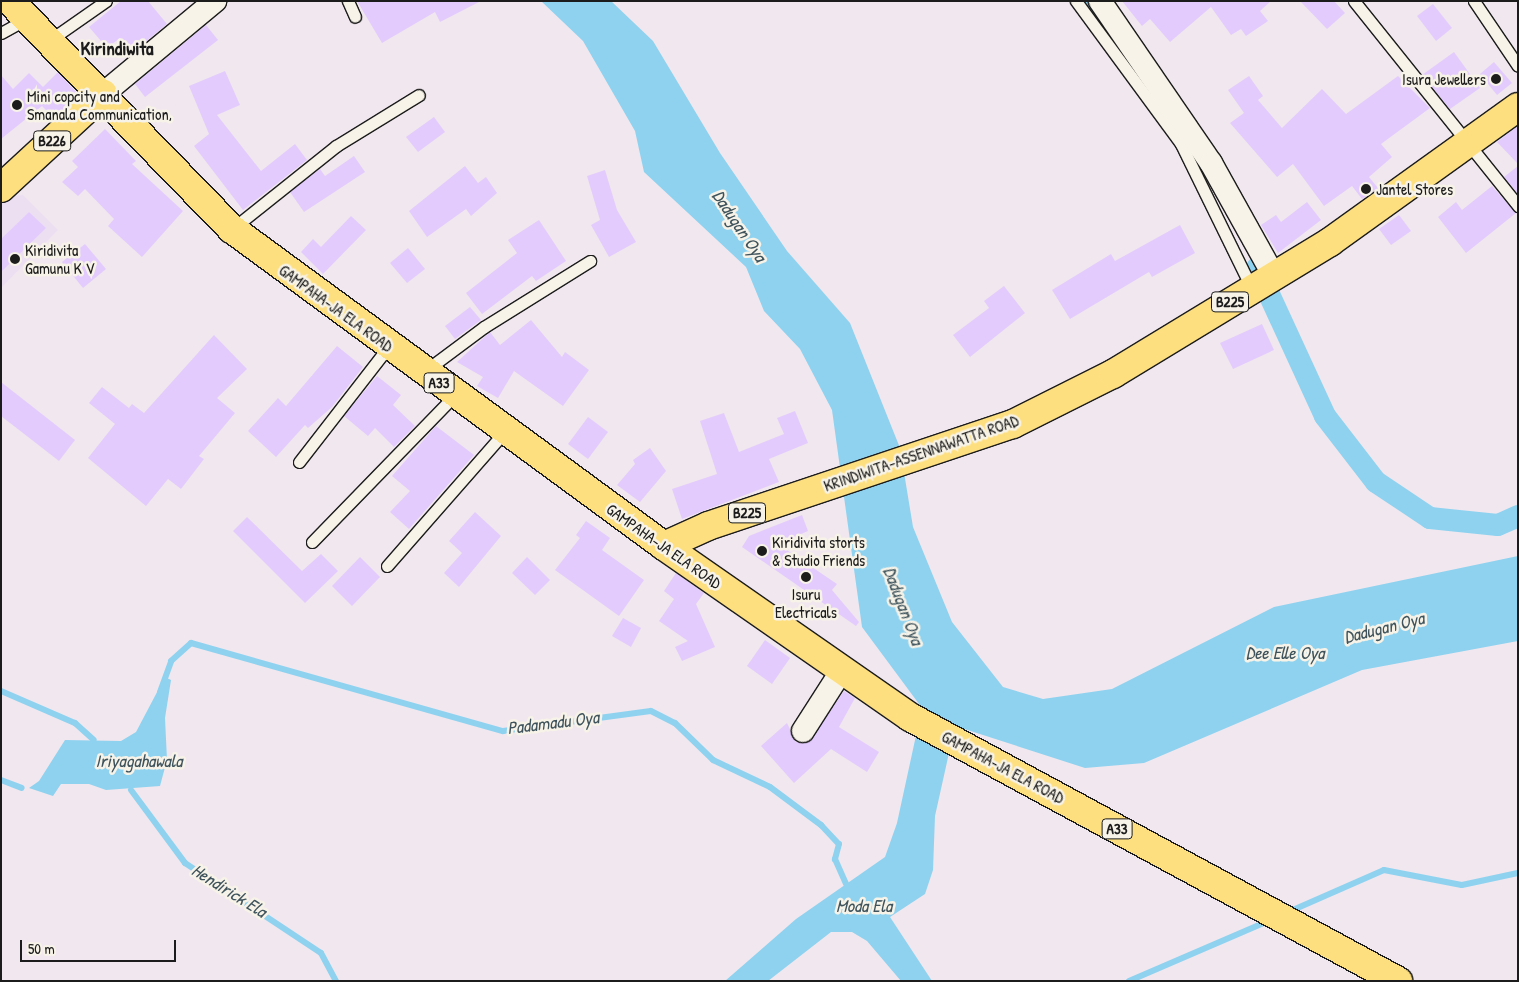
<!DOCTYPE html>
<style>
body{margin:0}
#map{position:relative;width:1519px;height:982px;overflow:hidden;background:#f1e7ee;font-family:"Patrick Hand",sans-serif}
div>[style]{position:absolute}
.built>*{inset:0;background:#eddff2}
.water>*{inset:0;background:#8ed2f0}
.stream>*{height:6px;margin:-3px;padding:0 3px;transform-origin:3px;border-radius:3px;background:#8ed2f0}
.canal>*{height:22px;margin:-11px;padding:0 11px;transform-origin:11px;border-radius:11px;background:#8ed2f0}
.building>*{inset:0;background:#e3ccfd}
.roads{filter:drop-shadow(1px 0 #1c1c1c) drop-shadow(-1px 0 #1c1c1c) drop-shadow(0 1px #1c1c1c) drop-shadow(0 -1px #1c1c1c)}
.lane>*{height:11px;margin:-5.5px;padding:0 5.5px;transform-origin:5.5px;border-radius:5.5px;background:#f7f3e8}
.street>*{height:22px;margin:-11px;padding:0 11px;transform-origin:11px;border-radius:11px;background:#f7f3e8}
.primary>*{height:28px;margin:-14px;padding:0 14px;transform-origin:14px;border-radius:14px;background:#fedf80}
.highway>*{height:28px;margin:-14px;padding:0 14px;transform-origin:14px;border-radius:14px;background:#fedf80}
.dots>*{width:14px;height:14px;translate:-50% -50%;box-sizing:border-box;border:2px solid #f7f3e8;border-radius:50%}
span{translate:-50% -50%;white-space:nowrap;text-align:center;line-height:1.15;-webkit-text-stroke:5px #f7f3e8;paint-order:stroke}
.shield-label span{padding:1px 4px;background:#f7f3e8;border:1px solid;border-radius:4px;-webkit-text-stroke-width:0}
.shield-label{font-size:15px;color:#1c1c1c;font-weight:700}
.poi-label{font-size:16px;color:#1c1c1c}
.right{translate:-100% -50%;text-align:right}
.left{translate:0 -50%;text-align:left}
.street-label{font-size:16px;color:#1c1c1c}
.water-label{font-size:18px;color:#3e535c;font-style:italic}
.quarter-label{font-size:19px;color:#1c1c1c;font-weight:700}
.frame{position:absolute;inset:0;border:2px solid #1c1c1c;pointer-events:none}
.scale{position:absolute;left:20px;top:940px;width:156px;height:22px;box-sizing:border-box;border:2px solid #1c1c1c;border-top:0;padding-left:6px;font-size:15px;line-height:18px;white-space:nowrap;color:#1c1c1c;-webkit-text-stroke:4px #f7f3e8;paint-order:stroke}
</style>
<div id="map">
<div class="built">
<div style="clip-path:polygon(23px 195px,58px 230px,1px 288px,1px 197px)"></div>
</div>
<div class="water">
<div style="clip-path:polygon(541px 1px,611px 1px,653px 41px,720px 153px,787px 251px,850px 323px,900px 448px,913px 527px,952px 622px,1003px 687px,1043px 699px,1112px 689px,1274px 607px,1518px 556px,1518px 641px,1362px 670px,1144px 763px,1085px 768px,955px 726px,935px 816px,933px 870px,925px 894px,890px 917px,932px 981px,901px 981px,867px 941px,852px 932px,831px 932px,768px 981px,725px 981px,796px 919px,885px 857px,897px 823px,922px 708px,862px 627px,832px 410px,800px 349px,764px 311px,746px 267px,644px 172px,635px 131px,583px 41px)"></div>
<div style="clip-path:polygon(165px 677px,171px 680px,165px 718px,167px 760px,160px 786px,106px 790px,89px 784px,61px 784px,53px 796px,29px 788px,39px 781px,65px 740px,121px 741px,136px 732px)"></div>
</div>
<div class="stream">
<div style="left:1px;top:691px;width:81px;rotate:23.4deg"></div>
<div style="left:75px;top:723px;width:25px;rotate:42deg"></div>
<div style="left:160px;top:692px;width:33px;rotate:-70deg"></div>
<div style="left:171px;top:661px;width:27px;rotate:-42deg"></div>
<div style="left:191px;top:643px;width:324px;rotate:15.8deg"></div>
<div style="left:503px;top:731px;width:149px;rotate:-7.7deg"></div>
<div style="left:651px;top:711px;width:27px;rotate:27deg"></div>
<div style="left:675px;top:723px;width:53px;rotate:44.2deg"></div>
<div style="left:713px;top:760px;width:63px;rotate:25.3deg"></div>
<div style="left:770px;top:787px;width:64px;rotate:36.7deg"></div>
<div style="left:821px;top:825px;width:26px;rotate:47deg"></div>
<div style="left:839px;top:844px;width:16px;rotate:105deg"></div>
<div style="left:835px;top:859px;width:27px;rotate:66deg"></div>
<div style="left:1px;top:780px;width:22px;rotate:21deg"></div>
<div style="left:131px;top:790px;width:91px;rotate:53.5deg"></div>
<div style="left:185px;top:863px;width:163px;rotate:33.5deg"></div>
<div style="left:321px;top:953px;width:32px;rotate:62deg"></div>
<div style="left:1286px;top:913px;width:107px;rotate:-23.7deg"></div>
<div style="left:1384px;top:870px;width:79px;rotate:10.9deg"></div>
<div style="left:1462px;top:885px;width:57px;rotate:-12.1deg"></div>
<div style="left:1129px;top:981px;width:151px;rotate:-23.3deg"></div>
</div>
<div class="canal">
<div style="left:1086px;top:1px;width:39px;rotate:53deg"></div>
<div style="left:1257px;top:268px;width:163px;rotate:65.3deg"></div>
<div style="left:1325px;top:416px;width:83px;rotate:52.3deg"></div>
<div style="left:1376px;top:482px;width:65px;rotate:33.7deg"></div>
<div style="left:1430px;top:518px;width:68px;rotate:5.9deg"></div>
<div style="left:1498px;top:525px;width:22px;rotate:-24deg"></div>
</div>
<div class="building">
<div style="clip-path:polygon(121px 1px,148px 1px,167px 24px,132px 53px,120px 38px,107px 48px,89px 27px)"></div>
<div style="clip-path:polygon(357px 1px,481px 1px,440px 22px,435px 12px,382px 43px)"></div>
<div style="clip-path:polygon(1122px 1px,1271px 1px,1260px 11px,1268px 21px,1246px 36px,1241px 29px,1231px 35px,1211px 7px,1170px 42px,1150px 19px,1142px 26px)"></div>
<div style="clip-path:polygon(1300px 1px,1334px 1px,1345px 13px,1327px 29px)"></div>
<div style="clip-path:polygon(1433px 4px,1452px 28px,1436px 41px,1417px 16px)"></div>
<div style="clip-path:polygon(206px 25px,218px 40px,145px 97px,135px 84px)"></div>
<div style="clip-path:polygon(1454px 52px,1480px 88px,1450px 109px,1422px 75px)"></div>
<div style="clip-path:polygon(1494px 62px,1512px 83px,1497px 95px,1480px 74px)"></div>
<div style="clip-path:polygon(225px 71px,240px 105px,217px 115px,261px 171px,295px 144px,307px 160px,243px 210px,194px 146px,209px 134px,189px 86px)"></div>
<div style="clip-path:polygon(58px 72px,79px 95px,54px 118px,42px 106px,1px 139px,1px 75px,13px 89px,29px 73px,43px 87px)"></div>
<div style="clip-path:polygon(1249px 76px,1263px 96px,1258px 100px,1282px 128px,1322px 89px,1346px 114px,1398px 76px,1430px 108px,1381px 144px,1392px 157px,1369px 177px,1378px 188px,1362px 199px,1352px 186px,1324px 206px,1293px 164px,1277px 177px,1230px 123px,1244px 113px,1228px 90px)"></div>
<div style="clip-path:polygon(434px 117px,445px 132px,418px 152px,406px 137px)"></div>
<div style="clip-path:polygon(1518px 126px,1518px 164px,1497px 142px)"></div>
<div style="clip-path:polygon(105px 129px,136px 161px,132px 164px,183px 211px,142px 257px,108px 226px,114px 219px,85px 189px,78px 196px,62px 182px,78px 167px,72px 161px)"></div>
<div style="clip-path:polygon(354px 156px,365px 172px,304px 212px,290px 192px,320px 169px,325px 176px)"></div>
<div style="clip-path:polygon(465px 166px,478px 183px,486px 177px,497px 193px,471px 216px,466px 209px,427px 237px,409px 211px)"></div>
<div style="clip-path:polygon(1518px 166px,1518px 194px,1504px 177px)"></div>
<div style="clip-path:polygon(605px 170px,617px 210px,636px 242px,609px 257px,591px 225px,600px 220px,587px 176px)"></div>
<div style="clip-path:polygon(1492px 186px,1516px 213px,1466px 253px,1438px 217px,1456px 202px,1462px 210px)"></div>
<div style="clip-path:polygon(1307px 202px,1321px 220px,1278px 253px,1261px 225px,1276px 215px,1281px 222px)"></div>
<div style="clip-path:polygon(29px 212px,46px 228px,1px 272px,1px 239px)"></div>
<div style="clip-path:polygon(1399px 215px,1411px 231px,1391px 245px,1379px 229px)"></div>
<div style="clip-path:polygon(351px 216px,366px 230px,323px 274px,301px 252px,313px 239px,321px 247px)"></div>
<div style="clip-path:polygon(539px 220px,566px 261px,536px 281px,532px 276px,482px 314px,466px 293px,517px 253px,508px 240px)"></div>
<div style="clip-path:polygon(1180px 225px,1195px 253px,1152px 277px,1149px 272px,1070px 319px,1052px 290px,1111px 254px,1115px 261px)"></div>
<div style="clip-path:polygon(85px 244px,106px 269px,83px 288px,62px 262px)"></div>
<div style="clip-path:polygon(408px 248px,425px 269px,407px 283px,390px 263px)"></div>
<div style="clip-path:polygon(1004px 286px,1025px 313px,970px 357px,953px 335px,989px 308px,984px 301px)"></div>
<div style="clip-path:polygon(470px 307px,481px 320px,455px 339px,445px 326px)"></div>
<div style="clip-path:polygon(531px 320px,562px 357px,565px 352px,589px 370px,563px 406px,514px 371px,498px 398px,477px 386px,483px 377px,457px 362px,490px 332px,500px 345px)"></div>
<div style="clip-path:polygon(1262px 324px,1274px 350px,1233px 369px,1220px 343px)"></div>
<div style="clip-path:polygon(214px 335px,247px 369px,217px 398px,235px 413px,199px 456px,204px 459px,181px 489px,168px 479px,146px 506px,88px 458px,115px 424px,89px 403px,102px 387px,129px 408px,132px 404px,144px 413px)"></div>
<div style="clip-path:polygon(337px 346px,363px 367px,332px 407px,308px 428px,305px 425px,276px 457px,248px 431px,278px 398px,286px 406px)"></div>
<div style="clip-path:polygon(377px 376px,401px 395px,393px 405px,415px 426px,394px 447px,375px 428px,368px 436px,344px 416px)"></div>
<div style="clip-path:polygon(1px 382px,75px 440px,59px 461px,1px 416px)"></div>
<div style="clip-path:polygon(795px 411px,808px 443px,769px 459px,779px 482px,682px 519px,672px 489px,717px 474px,700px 421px,724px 413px,739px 452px,784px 434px,777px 418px)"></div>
<div style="clip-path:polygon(588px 417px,608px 432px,588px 459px,568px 444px)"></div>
<div style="clip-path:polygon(436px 426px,474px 455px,409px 529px,390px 512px,410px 491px,392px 476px)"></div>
<div style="clip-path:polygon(650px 448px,666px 471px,640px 502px,617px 485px,635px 464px,633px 460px)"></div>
<div style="clip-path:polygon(475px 512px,501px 536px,459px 587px,444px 573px,462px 553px,449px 541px)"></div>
<div style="clip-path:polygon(802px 515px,808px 531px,778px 544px,837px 584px,832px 590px,859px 622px,856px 626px,742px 547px,749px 536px)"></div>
<div style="clip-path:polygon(247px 517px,302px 571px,321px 554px,338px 571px,305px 603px,233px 531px)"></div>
<div style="clip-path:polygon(586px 521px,610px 538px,602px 550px,644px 580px,619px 616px,555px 570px,580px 538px,576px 535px)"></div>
<div style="clip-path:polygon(360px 557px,380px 577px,352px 606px,332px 586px)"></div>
<div style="clip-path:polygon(527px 557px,550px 580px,535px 595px,512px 573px)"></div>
<div style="clip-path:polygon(676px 573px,704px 593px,696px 604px,715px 647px,682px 661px,675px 647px,688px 641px,659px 621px,674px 599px,664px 591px)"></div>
<div style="clip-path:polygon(623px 618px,641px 628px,631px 647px,612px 636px)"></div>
<div style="clip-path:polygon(765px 640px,790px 658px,772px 684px,747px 666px)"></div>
<div style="clip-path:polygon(844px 691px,855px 698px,839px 727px,879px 752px,867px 772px,831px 749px,794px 783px,761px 746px,787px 723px,796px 742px,809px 742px)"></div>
</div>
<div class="roads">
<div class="lane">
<div style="left:348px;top:1px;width:17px;rotate:66deg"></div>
<div style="left:1076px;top:1px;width:177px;rotate:53.7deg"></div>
<div style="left:1181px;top:144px;width:161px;rotate:63.9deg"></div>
<div style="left:1354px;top:1px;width:263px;rotate:51.3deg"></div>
<div style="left:1474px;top:1px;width:78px;rotate:55.9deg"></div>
<div style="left:1px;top:33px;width:31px;rotate:-29deg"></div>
<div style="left:50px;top:40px;width:68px;rotate:-34.9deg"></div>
<div style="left:232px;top:229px;width:133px;rotate:-38.6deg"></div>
<div style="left:336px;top:146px;width:97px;rotate:-31.6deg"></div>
<div style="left:425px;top:371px;width:74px;rotate:-36.7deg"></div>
<div style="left:484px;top:327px;width:125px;rotate:-31.9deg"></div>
<div style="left:299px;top:462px;width:147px;rotate:-52.2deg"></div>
<div style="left:312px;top:542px;width:205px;rotate:-45.8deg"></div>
<div style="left:387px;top:566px;width:179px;rotate:-48.8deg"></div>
</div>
<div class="street">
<div style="left:1100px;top:1px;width:196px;rotate:55.6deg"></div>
<div style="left:1211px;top:163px;width:129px;rotate:60.9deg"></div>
<div style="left:103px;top:94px;width:146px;rotate:-39.7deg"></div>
<div style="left:803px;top:731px;width:72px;rotate:-57.4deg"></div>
</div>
<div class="primary">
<div style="left:1px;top:188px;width:139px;rotate:-42.7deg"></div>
<div style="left:664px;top:546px;width:48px;rotate:-24.4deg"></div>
<div style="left:708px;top:526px;width:322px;rotate:-18.5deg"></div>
<div style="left:1013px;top:424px;width:112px;rotate:-26.6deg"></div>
<div style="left:1113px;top:374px;width:254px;rotate:-31.3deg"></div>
<div style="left:1330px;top:242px;width:231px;rotate:-35.7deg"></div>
</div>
<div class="highway">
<div style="left:10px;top:1px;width:318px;rotate:45.8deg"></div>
<div style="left:232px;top:229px;width:536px;rotate:36.27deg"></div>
<div style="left:664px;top:546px;width:300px;rotate:34.8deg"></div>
<div style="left:910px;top:717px;width:555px;rotate:28.41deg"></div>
</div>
</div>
<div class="dots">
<div style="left:1496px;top:79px;background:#1c1c1c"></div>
<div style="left:17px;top:105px;background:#1c1c1c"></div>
<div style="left:1366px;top:189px;background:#1c1c1c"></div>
<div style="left:15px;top:259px;background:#1c1c1c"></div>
<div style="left:762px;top:551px;background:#1c1c1c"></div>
<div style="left:806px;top:577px;background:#1c1c1c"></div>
</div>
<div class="shield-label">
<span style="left:52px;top:141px">B226</span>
<span style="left:1230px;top:302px">B225</span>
<span style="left:439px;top:383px">A33</span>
<span style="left:747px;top:513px">B225</span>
<span style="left:1117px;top:829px">A33</span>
</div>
<div class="poi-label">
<span class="right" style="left:1486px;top:79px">Isura Jewellers</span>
<span class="left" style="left:27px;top:105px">Mini copcity and<br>Smanala Communication,</span>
<span class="left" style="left:1376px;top:189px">Jantel Stores</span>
<span class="left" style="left:25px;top:259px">Kiridivita<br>Gamunu K V</span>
<span class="left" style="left:772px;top:551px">Kiridivita storts<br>&amp; Studio Friends</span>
<span style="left:806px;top:603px">Isuru<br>Electricals</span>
</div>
<div class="street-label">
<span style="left:336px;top:308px;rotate:36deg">GAMPAHA-JA ELA ROAD</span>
<span style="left:921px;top:453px;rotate:-19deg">KRINDIWITA-ASSENNAWATTA ROAD</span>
<span style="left:664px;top:546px;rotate:35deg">GAMPAHA-JA ELA ROAD</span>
<span style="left:1003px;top:767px;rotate:28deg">GAMPAHA-JA ELA ROAD</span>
</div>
<div class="water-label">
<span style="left:739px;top:226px;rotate:56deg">Dadugan Oya</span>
<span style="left:903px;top:606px;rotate:69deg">Dadugan Oya</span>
<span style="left:1384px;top:628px;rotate:-14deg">Dadugan Oya</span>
<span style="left:1285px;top:653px">Dee Elle Oya</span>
<span style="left:553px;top:723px;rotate:-7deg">Padamadu Oya</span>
<span style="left:139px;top:761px">Iriyagahawala</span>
<span style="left:229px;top:891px;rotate:32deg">Hendirick Ela</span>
<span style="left:864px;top:906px">Moda Ela</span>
</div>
<div class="quarter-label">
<span style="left:117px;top:49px">Kirindiwita</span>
</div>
<div class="frame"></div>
<div class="scale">50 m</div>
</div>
